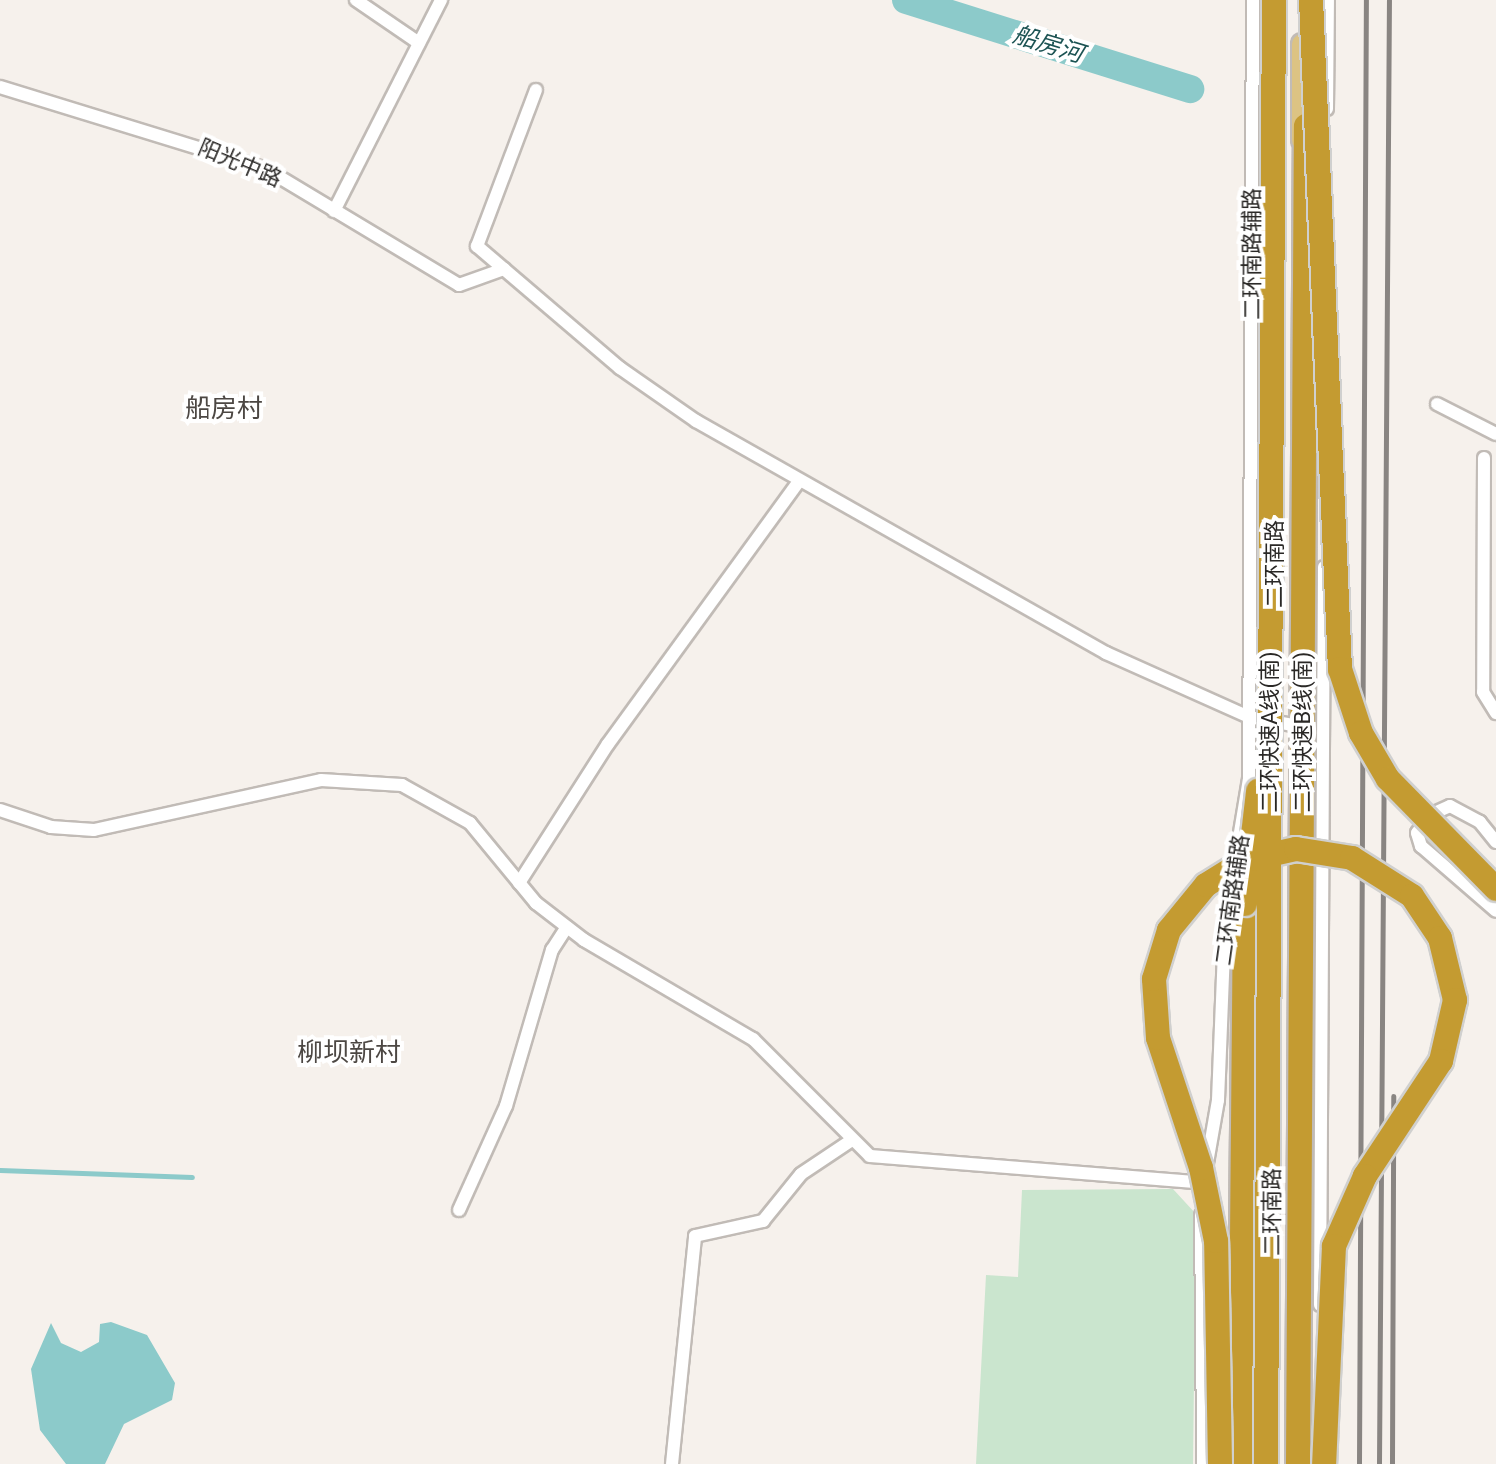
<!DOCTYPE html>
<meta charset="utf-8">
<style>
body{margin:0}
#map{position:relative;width:1496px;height:1464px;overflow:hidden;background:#f6f1ec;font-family:Roboto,"Noto Sans SC",sans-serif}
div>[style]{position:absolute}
.green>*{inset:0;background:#cae5ce}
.water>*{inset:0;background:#8ccaca}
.stream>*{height:5px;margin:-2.5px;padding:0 2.5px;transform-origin:2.5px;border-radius:2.5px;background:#8ccaca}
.river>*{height:28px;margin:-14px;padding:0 14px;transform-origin:14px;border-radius:14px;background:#8ccaca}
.roads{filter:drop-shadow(2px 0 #c1bbb6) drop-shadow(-2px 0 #c1bbb6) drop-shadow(0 2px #c1bbb6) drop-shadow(0 -2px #c1bbb6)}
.street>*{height:12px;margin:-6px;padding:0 6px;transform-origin:6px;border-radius:6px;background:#fff}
.primary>*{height:20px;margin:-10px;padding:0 10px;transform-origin:10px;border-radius:10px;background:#dcc383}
.highway>*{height:24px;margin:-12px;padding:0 12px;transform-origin:12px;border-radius:12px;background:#c49b31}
.rail>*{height:5px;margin:-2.5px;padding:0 2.5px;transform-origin:2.5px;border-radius:2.5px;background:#898582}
.bridges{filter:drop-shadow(2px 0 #d0d0cf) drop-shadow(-2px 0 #d0d0cf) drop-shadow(0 2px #d0d0cf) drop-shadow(0 -2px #d0d0cf)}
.highway-bridge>*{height:24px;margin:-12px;padding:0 12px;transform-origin:12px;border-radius:12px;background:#c49b31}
span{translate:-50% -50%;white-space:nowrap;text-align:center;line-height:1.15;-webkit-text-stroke:8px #fff;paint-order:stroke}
.street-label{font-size:22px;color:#2a2826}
.water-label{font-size:24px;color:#1c5353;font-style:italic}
.quarter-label{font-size:26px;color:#4c4743}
</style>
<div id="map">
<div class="green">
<div style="clip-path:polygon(1173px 1189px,1196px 1214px,1193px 1464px,976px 1464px,986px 1275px,1018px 1277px,1022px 1190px)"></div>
</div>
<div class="water">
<div style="clip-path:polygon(111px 1322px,147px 1335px,175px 1383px,172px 1400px,124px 1424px,105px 1464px,66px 1464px,40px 1430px,31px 1369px,51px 1323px,61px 1343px,81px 1352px,99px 1342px,100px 1324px)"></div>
</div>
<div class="stream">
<div style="left:0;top:1170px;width:192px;rotate:2.1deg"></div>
</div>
<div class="river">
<div style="left:906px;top:0;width:298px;rotate:17.4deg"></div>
</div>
<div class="roads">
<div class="street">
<div style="left:356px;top:0;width:76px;rotate:34.3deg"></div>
<div style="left:0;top:87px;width:278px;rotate:17.1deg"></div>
<div style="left:266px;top:169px;width:225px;rotate:31deg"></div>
<div style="left:459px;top:285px;width:48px;rotate:-19.6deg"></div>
<div style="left:536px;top:90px;width:167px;rotate:110.7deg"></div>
<div style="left:477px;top:246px;width:188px;rotate:40.5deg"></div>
<div style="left:620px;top:368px;width:93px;rotate:34.9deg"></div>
<div style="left:696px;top:421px;width:471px;rotate:29.5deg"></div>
<div style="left:1106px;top:653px;width:157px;rotate:24.1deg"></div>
<div style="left:1249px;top:717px;width:50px;rotate:10.4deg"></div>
<div style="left:1327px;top:109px;width:109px;rotate:-89.5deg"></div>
<div style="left:334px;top:211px;width:237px;rotate:-63.1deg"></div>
<div style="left:1437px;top:404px;width:66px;rotate:27deg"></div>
<div style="left:1484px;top:458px;width:234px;rotate:90.2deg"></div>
<div style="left:1483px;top:692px;width:25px;rotate:58deg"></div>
<div style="left:0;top:810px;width:54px;rotate:18.4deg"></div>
<div style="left:51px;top:827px;width:43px;rotate:4deg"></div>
<div style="left:94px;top:830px;width:232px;rotate:-12.4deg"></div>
<div style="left:321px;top:780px;width:81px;rotate:3.5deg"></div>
<div style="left:402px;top:785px;width:78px;rotate:29.2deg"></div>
<div style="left:470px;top:823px;width:104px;rotate:50.5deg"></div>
<div style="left:536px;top:903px;width:61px;rotate:37.6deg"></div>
<div style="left:584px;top:940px;width:196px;rotate:30.4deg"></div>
<div style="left:753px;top:1039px;width:165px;rotate:45deg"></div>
<div style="left:870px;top:1156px;width:335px;rotate:4.6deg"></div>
<div style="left:1496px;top:842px;width:26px;rotate:-129deg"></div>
<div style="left:1480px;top:822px;width:34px;rotate:-152deg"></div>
<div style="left:1450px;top:806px;width:22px;rotate:156deg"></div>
<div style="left:1430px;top:815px;width:22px;rotate:126deg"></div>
<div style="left:1417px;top:833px;width:14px;rotate:73deg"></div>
<div style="left:1421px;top:846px;width:99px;rotate:40.9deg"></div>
<div style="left:519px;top:883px;width:165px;rotate:-57.4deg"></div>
<div style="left:608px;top:744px;width:325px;rotate:-54deg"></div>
<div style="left:1206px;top:1169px;width:70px;rotate:-80.1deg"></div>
<div style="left:1218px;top:1100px;width:178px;rotate:-87.7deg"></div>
<div style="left:1225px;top:922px;width:145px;rotate:-80.5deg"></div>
<div style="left:1249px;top:779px;width:779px;rotate:-89.71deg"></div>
<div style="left:459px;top:1210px;width:114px;rotate:-65.7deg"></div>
<div style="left:506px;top:1106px;width:163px;rotate:-73.6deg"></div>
<div style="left:552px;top:950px;width:27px;rotate:-57deg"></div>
<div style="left:1201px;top:1215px;width:249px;rotate:89.5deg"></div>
<div style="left:1320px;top:1305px;width:738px;rotate:-89.69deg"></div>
<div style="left:672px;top:1464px;width:229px;rotate:-84.2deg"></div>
<div style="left:695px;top:1236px;width:70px;rotate:-12.4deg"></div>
<div style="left:763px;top:1221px;width:60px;rotate:-51deg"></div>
<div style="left:801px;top:1174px;width:58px;rotate:-33.7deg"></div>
</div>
<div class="primary">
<div style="left:1302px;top:140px;width:96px;rotate:-90deg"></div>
</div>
<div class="highway">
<div style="left:1240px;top:1464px;width:560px;rotate:-89.49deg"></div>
<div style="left:1298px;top:1464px;width:1338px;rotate:-89.66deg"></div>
</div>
</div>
<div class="rail">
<div style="left:1359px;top:1464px;width:1464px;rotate:-89.73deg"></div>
<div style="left:1379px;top:1464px;width:1464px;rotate:-89.61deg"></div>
<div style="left:1392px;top:1464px;width:368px;rotate:-89.8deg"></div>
</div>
<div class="bridges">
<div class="highway-bridge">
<div style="left:1311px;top:0;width:670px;rotate:87.52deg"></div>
<div style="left:1340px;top:669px;width:67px;rotate:71.8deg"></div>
<div style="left:1361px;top:733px;width:53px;rotate:59.6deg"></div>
<div style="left:1388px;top:779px;width:154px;rotate:45.5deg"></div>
<div style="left:1245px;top:904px;width:114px;rotate:-83.4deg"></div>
<div style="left:1220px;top:1464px;width:223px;rotate:-91deg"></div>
<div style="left:1216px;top:1241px;width:75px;rotate:-101.6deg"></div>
<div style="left:1201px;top:1168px;width:137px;rotate:-108.3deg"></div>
<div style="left:1158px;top:1038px;width:59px;rotate:-93.9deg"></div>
<div style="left:1154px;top:979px;width:51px;rotate:-73deg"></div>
<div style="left:1169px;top:930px;width:58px;rotate:-50.6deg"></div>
<div style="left:1206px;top:885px;width:47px;rotate:-32deg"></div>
<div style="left:1246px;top:860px;width:51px;rotate:-12.4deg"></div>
<div style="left:1296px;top:849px;width:57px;rotate:9.1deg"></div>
<div style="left:1352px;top:858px;width:71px;rotate:32.3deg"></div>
<div style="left:1412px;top:896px;width:50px;rotate:56.3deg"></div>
<div style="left:1440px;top:938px;width:64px;rotate:76.4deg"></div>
<div style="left:1455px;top:1000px;width:63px;rotate:102.9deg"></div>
<div style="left:1441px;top:1061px;width:138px;rotate:123.5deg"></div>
<div style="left:1365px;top:1176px;width:77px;rotate:113.9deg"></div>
<div style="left:1334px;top:1246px;width:218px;rotate:92.6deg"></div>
<div style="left:1266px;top:1464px;width:1464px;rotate:-89.69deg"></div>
</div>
</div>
<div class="street-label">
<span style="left:240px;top:163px;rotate:23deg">阳光中路</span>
<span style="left:1252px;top:254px;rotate:-90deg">二环南路辅路</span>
<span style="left:1275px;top:564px;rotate:-90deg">二环南路</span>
<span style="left:1270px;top:732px;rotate:-90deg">二环快速A线(南)</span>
<span style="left:1303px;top:732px;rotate:-90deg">二环快速B线(南)</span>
<span style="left:1232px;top:900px;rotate:-82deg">二环南路辅路</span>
<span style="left:1272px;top:1212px;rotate:-90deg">二环南路</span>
</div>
<div class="water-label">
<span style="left:1048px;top:45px;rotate:17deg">船房河</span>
</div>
<div class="quarter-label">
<span style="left:224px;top:409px">船房村</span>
<span style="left:349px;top:1053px">柳坝新村</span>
</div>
</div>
